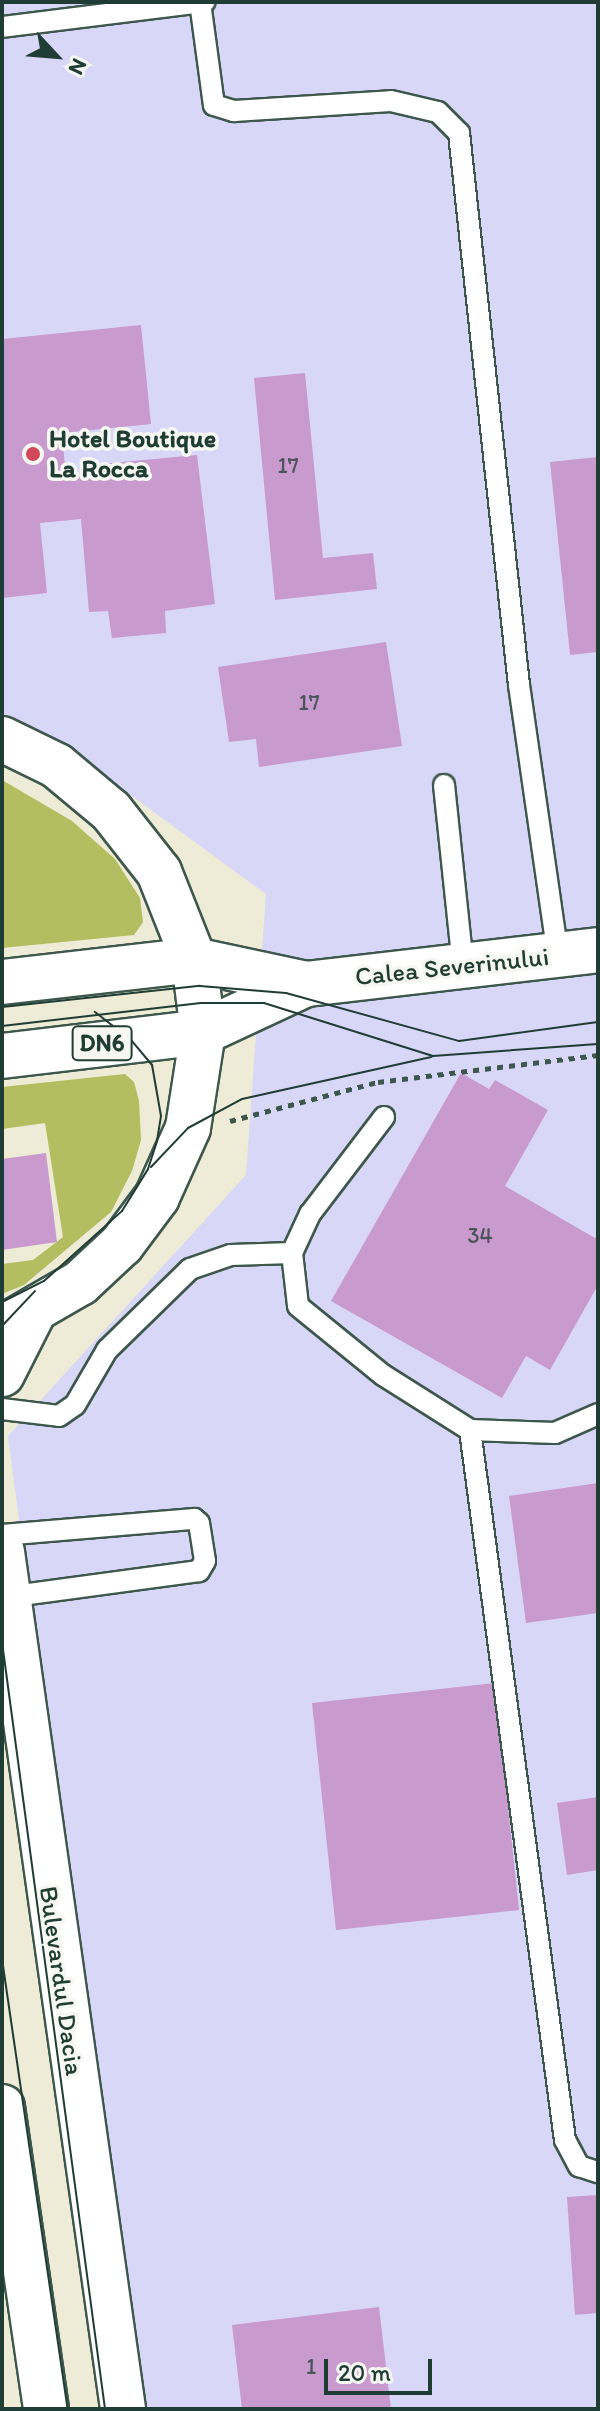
<!DOCTYPE html>
<style>
body{margin:0}
#map{position:relative;width:600px;height:2411px;overflow:hidden;background:#eeebd6;font-family:Itim,sans-serif}
div>[style]{position:absolute}
.built>*{inset:0;background:#d8d7f8}
.green>*{inset:0;background:#b2be60}
.building>*{inset:0;background:#c99ace}
.path>*{height:5px;margin-top:-2.5px;transform-origin:0;background:repeating-linear-gradient(90deg,#3e574c 0 6px,transparent 0 12px)}
.roads{filter:drop-shadow(2px 0 #3e574c) drop-shadow(-2px 0 #3e574c) drop-shadow(0 2px #3e574c) drop-shadow(0 -2px #3e574c)}
.service>*{height:20px;margin:-10px;padding:0 10px;transform-origin:10px;border-radius:10px;background:#fff}
.primary>*{height:44px;margin:-22px;padding:0 22px;transform-origin:22px;border-radius:22px;background:#fff}
.tram>*{height:2px;margin:-1px;padding:0 1px;transform-origin:1px;border-radius:1px;background:#1f3d34}
.dots>*{width:22px;height:22px;translate:-50% -50%;box-sizing:border-box;border:4px solid #f6f6f2;border-radius:50%}
span{translate:-50% -50%;white-space:nowrap;text-align:center;line-height:1.15;-webkit-text-stroke:7px #f6f6f2;paint-order:stroke}
.number-label{font-size:22px;color:#4a545a}
.number-label span{-webkit-text-stroke-width:0}
.shield-label span{padding:2px 6px;background:#f6f6f2;border:2px solid;border-radius:6px;-webkit-text-stroke-width:0}
.shield-label{font-size:24px;color:#1f3d34;font-weight:700}
.poi-label{font-size:26px;color:#1f3d34;font-weight:700}
.left{translate:0 -50%;text-align:left}
.street-label{font-size:26px;color:#1f3d34}
.frame{position:absolute;inset:0;border:4px solid #1f3d34;pointer-events:none}
.north{position:absolute;left:16px;top:16px;width:80px;height:80px;-webkit-text-stroke:6px #f6f6f2;paint-order:stroke;rotate:116deg;font-size:22px;font-weight:700;line-height:32px;text-align:center;color:#1f3d34}
.north::after{content:'';display:block;margin:auto;width:28px;height:36px;background:#1f3d34;clip-path:polygon(50% 0,100% 100%,50% 72%,0 100%)}
.scale{position:absolute;left:324px;top:2359px;width:108px;height:36px;box-sizing:border-box;border:4px solid #1f3d34;border-top:0;padding-left:10px;font-size:24px;line-height:28px;white-space:nowrap;color:#1f3d34;-webkit-text-stroke:6px #f6f6f2;paint-order:stroke}
</style>
<div id="map">
<div class="built">
<div style="clip-path:polygon(2px 2px,598px 2px,598px 2409px,135px 2409px,8px 1436px,246px 1175px,266px 894px,54px 739px,2px 714px)"></div>
</div>
<div class="green">
<div style="clip-path:polygon(2px 780px,72px 821px,115px 859px,140px 898px,143px 922px,134px 935px,2px 948px)"></div>
<div style="clip-path:polygon(125px 1074px,134px 1082px,139px 1101px,141px 1140px,132px 1171px,111px 1212px,24px 1285px,2px 1294px,2px 1264px,33px 1260px,63px 1237px,45px 1123px,2px 1129px,2px 1087px)"></div>
</div>
<div class="building">
<div style="clip-path:polygon(141px 325px,151px 424px,62px 433px,66px 478px,87px 475px,90px 465px,197px 455px,215px 604px,165px 611px,166px 633px,112px 638px,108px 611px,89px 612px,81px 519px,40px 523px,47px 593px,2px 598px,2px 339px)"></div>
<div style="clip-path:polygon(305px 373px,323px 558px,373px 553px,377px 589px,275px 600px,254px 378px)"></div>
<div style="clip-path:polygon(598px 457px,598px 652px,570px 655px,550px 462px)"></div>
<div style="clip-path:polygon(386px 642px,402px 746px,259px 767px,256px 739px,229px 742px,218px 667px)"></div>
<div style="clip-path:polygon(461px 1073px,489px 1089px,495px 1080px,548px 1110px,505px 1186px,595px 1238px,598px 1233px,598px 1285px,550px 1370px,526px 1356px,502px 1398px,331px 1301px)"></div>
<div style="clip-path:polygon(46px 1153px,57px 1242px,2px 1250px,2px 1159px)"></div>
<div style="clip-path:polygon(598px 1483px,598px 1613px,526px 1623px,509px 1496px)"></div>
<div style="clip-path:polygon(495px 1683px,519px 1910px,336px 1930px,312px 1703px)"></div>
<div style="clip-path:polygon(598px 1797px,598px 1870px,567px 1875px,557px 1803px)"></div>
<div style="clip-path:polygon(598px 2195px,598px 2313px,575px 2315px,567px 2197px)"></div>
<div style="clip-path:polygon(379px 2307px,391px 2409px,242px 2409px,232px 2325px)"></div>
</div>
<div class="path">
<div style="left:230px;top:1121px;width:153px;rotate:-14.8deg"></div>
<div style="left:378px;top:1082px;width:222px;rotate:-7deg"></div>
</div>
<div class="roads">
<div class="service">
<div style="left:200px;top:2px;width:104px;rotate:82.3deg"></div>
<div style="left:214px;top:105px;width:21px;rotate:17deg"></div>
<div style="left:234px;top:111px;width:157px;rotate:-3.6deg"></div>
<div style="left:391px;top:101px;width:48px;rotate:13.2deg"></div>
<div style="left:438px;top:112px;width:30px;rotate:45deg"></div>
<div style="left:459px;top:133px;width:555px;rotate:83.8deg"></div>
<div style="left:519px;top:685px;width:273px;rotate:81.8deg"></div>
<div style="left:2px;top:27px;width:204px;rotate:-7.1deg"></div>
<div style="left:444px;top:785px;width:182px;rotate:84deg"></div>
<div style="left:384px;top:1117px;width:122px;rotate:127.3deg"></div>
<div style="left:310px;top:1214px;width:43px;rotate:114.8deg"></div>
<div style="left:292px;top:1253px;width:53px;rotate:83.5deg"></div>
<div style="left:298px;top:1306px;width:109px;rotate:39.1deg"></div>
<div style="left:383px;top:1375px;width:103px;rotate:32.3deg"></div>
<div style="left:470px;top:1430px;width:85px;rotate:2deg"></div>
<div style="left:555px;top:1433px;width:47px;rotate:-23.8deg"></div>
<div style="left:2px;top:1409px;width:57px;rotate:7deg"></div>
<div style="left:59px;top:1416px;width:19px;rotate:-35deg"></div>
<div style="left:75px;top:1405px;width:64px;rotate:-59.8deg"></div>
<div style="left:107px;top:1350px;width:116px;rotate:-44.3deg"></div>
<div style="left:190px;top:1269px;width:43px;rotate:-18.9deg"></div>
<div style="left:231px;top:1255px;width:61px;rotate:-1.9deg"></div>
<div style="left:470px;top:1430px;width:716px;rotate:82.38deg"></div>
<div style="left:565px;top:2140px;width:30px;rotate:62deg"></div>
<div style="left:579px;top:2166px;width:20px;rotate:18deg"></div>
<div style="left:2px;top:1535px;width:193px;rotate:-4.8deg"></div>
<div style="left:194px;top:1519px;width:6px;rotate:39deg"></div>
<div style="left:199px;top:1523px;width:38px;rotate:81deg"></div>
<div style="left:205px;top:1561px;width:12px;rotate:121deg"></div>
<div style="left:199px;top:1571px;width:194px;rotate:172.3deg"></div>
</div>
<div class="primary">
<div style="left:2px;top:739px;width:61px;rotate:26.1deg"></div>
<div style="left:57px;top:766px;width:70px;rotate:39.8deg"></div>
<div style="left:111px;top:811px;width:78px;rotate:51.8deg"></div>
<div style="left:159px;top:872px;width:95px;rotate:68.3deg"></div>
<div style="left:194px;top:960px;width:73px;rotate:82.9deg"></div>
<div style="left:203px;top:1032px;width:97px;rotate:98.9deg"></div>
<div style="left:188px;top:1128px;width:76px;rotate:114.2deg"></div>
<div style="left:157px;top:1197px;width:59px;rotate:126.7deg"></div>
<div style="left:122px;top:1244px;width:57px;rotate:137.1deg"></div>
<div style="left:80px;top:1283px;width:90px;rotate:150deg"></div>
<div style="left:2px;top:982px;width:193px;rotate:-6.5deg"></div>
<div style="left:194px;top:960px;width:115px;rotate:12.1deg"></div>
<div style="left:2px;top:1056px;width:202px;rotate:-6.8deg"></div>
<div style="left:203px;top:1032px;width:114px;rotate:-25deg"></div>
<div style="left:306px;top:984px;width:294px;rotate:-6.6deg"></div>
<div style="left:2px;top:1374px;width:68px;rotate:-63.1deg"></div>
<div style="left:2px;top:1552px;width:865px;rotate:81.96deg"></div>
<div style="left:2px;top:2107px;width:305px;rotate:81.7deg"></div>
</div>
</div>
<div class="tram">
<div style="left:2px;top:1007px;width:199px;rotate:-6.1deg"></div>
<div style="left:200px;top:986px;width:86px;rotate:4.7deg"></div>
<div style="left:286px;top:993px;width:180px;rotate:15.5deg"></div>
<div style="left:459px;top:1041px;width:140px;rotate:-7.8deg"></div>
<div style="left:2px;top:1026px;width:200px;rotate:-6.6deg"></div>
<div style="left:201px;top:1003px;width:63px"></div>
<div style="left:264px;top:1003px;width:177px;rotate:17.4deg"></div>
<div style="left:433px;top:1056px;width:165px;rotate:-4.2deg"></div>
<div style="left:151px;top:1167px;width:54px;rotate:-46.5deg"></div>
<div style="left:188px;top:1128px;width:61px;rotate:-28.2deg"></div>
<div style="left:242px;top:1099px;width:194px;rotate:-12.5deg"></div>
<div style="left:2px;top:1302px;width:47px;rotate:-26.6deg"></div>
<div style="left:44px;top:1281px;width:105px;rotate:-41.9deg"></div>
<div style="left:122px;top:1211px;width:49px;rotate:-58.2deg"></div>
<div style="left:148px;top:1169px;width:29px;rotate:-72deg"></div>
<div style="left:157px;top:1141px;width:25px;rotate:-81deg"></div>
<div style="left:161px;top:1116px;width:52px;rotate:-100deg"></div>
<div style="left:152px;top:1065px;width:33px;rotate:-130deg"></div>
<div style="left:131px;top:1040px;width:46px;rotate:-142.1deg"></div>
<div style="left:2px;top:1326px;width:48px;rotate:-46.7deg"></div>
<div style="left:2px;top:1642px;width:774px;rotate:82.35deg"></div>
<div style="left:2px;top:1959px;width:455px;rotate:81.7deg"></div>
</div>
<div class="dots">
<div style="left:33px;top:454px;background:#d1495b"></div>
</div>
<div class="number-label">
<span style="left:288px;top:466px">17</span>
<span style="left:309px;top:703px">17</span>
<span style="left:480px;top:1236px">34</span>
<span style="left:311px;top:2367px">1</span>
</div>
<div class="shield-label">
<span style="left:102px;top:1043px">DN6</span>
</div>
<div class="poi-label">
<span class="left" style="left:49px;top:454px">Hotel Boutique<br>La Rocca</span>
</div>
<div class="street-label">
<span style="left:452px;top:967px;rotate:-6deg">Calea Severinului</span>
<span style="left:61px;top:1981px;rotate:82deg">Bulevardul Dacia</span>
</div>
<div class="frame"></div>
<div class="north">N</div>
<div class="scale">20 m</div>
</div>
